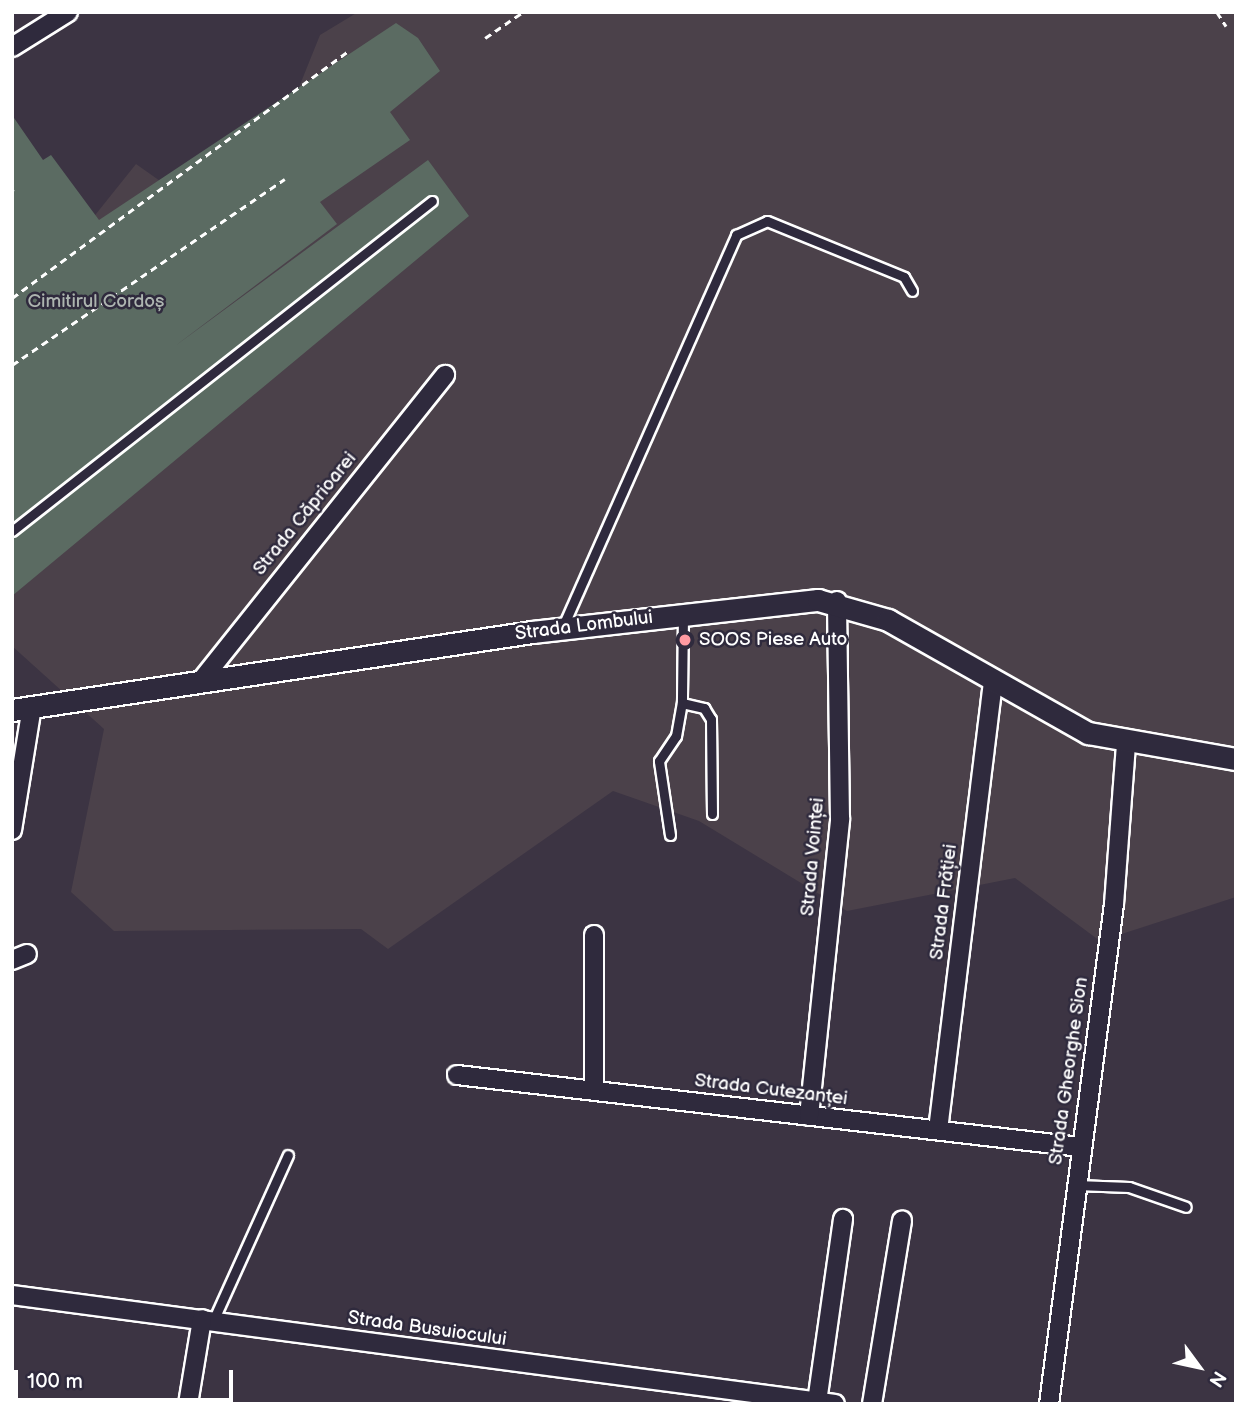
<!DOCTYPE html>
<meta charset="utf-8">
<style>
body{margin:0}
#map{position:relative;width:1248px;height:1416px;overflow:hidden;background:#3c3443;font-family:"Balsamiq Sans",sans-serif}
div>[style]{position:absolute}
.built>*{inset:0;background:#4b414a}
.green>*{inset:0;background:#5b6b62}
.path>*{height:2.5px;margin-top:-1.25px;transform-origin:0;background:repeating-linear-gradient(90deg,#fff 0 7px,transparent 0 12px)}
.roads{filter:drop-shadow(2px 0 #fff) drop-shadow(-2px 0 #fff) drop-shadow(0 2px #fff) drop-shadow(0 -2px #fff)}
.service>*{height:9px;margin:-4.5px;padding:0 4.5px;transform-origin:4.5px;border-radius:4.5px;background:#2f2a3d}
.minor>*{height:18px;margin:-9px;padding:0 9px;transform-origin:9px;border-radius:9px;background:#2f2a3d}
.tertiary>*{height:21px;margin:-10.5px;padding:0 10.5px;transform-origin:10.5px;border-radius:10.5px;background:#2f2a3d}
.dots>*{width:19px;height:19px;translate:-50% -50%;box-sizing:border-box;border:4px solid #2f2a3d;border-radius:50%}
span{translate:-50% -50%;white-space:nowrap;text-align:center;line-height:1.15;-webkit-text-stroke:5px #2f2a3d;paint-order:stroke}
.park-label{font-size:19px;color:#adb5b0}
.street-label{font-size:19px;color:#fff}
.poi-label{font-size:19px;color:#fff}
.left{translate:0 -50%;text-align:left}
.frame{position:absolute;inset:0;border:14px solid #fff;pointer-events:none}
.north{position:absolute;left:1164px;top:1332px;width:70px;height:70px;-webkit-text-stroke:5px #2f2a3d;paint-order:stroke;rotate:123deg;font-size:19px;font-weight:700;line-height:28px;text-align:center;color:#fff}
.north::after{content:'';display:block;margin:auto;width:24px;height:32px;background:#fff;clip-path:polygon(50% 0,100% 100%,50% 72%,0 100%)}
.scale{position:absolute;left:14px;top:1370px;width:219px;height:32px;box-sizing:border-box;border:4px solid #fff;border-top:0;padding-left:9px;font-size:21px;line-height:24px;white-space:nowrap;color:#fff;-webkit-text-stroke:5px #2f2a3d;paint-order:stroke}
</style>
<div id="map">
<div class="built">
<div style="clip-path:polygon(358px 12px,1236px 12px,1236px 897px,1100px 941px,1015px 878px,847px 911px,699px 821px,613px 791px,388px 949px,361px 929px,114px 931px,71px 892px,104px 729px,12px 646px,12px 319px,136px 164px,224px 226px,289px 112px,320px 35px)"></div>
</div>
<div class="green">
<div style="clip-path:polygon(396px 23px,418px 38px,440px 71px,390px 112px,410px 140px,320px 202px,337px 224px,175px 346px,428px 160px,469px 216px,12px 596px,12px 115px,43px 160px,51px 155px,99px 220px)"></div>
</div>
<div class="path">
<div style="left:1217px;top:12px;width:17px;rotate:57deg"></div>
<div style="left:485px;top:38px;width:46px;rotate:-34.4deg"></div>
<div style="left:12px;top:190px;width:2px;rotate:-27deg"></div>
<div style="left:12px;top:298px;width:416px;rotate:-36.3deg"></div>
<div style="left:12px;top:365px;width:330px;rotate:-34.3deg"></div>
</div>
<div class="roads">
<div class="service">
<div style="left:12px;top:531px;width:534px;rotate:-38.16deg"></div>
<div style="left:683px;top:615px;width:88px;rotate:90.7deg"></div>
<div style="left:682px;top:703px;width:23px;rotate:13deg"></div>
<div style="left:704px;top:708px;width:13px;rotate:58deg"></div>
<div style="left:711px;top:719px;width:95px;rotate:89.4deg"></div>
<div style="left:563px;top:626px;width:428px;rotate:-66.1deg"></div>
<div style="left:736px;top:235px;width:34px;rotate:-24deg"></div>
<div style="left:767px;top:221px;width:148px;rotate:22.2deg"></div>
<div style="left:904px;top:277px;width:16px;rotate:60deg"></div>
<div style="left:670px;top:835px;width:75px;rotate:-98.5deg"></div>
<div style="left:659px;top:761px;width:30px;rotate:-56deg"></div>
<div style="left:676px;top:736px;width:34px;rotate:-80deg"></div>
<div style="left:1076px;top:1185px;width:53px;rotate:2.2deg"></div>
<div style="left:1129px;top:1187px;width:60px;rotate:19.3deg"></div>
<div style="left:213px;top:1321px;width:182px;rotate:-65.7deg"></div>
</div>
<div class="minor">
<div style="left:12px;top:47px;width:66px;rotate:-32deg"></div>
<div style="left:200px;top:682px;width:393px;rotate:-51.4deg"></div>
<div style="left:12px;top:830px;width:125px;rotate:-80.8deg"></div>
<div style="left:594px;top:935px;width:156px;rotate:90deg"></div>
<div style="left:12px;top:960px;width:16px;rotate:-22deg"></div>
<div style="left:457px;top:1075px;width:627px;rotate:6.59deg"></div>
<div style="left:809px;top:1116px;width:299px;rotate:-84deg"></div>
<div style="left:840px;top:819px;width:218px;rotate:-90.8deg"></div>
<div style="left:938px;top:1130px;width:453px;rotate:-83deg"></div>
<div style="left:12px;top:1295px;width:830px;rotate:7.54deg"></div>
<div style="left:817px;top:1402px;width:185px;rotate:-81.9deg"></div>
<div style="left:188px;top:1404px;width:86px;rotate:-80.6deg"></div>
<div style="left:872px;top:1404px;width:186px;rotate:-80.7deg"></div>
<div style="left:1049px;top:1404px;width:504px;rotate:-82.59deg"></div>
<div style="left:1114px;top:904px;width:161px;rotate:-85.7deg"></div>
</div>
<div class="tertiary">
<div style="left:12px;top:710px;width:526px;rotate:-8.53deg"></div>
<div style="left:532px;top:632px;width:288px;rotate:-6.4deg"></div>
<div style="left:818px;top:600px;width:73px;rotate:15.9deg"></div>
<div style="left:888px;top:620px;width:230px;rotate:29.5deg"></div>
<div style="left:1088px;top:733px;width:150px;rotate:10deg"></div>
</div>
</div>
<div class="dots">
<div style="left:685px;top:640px;background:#ff9aa2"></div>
</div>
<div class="park-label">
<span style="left:96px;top:302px">Cimitirul Cordoș</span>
</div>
<div class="street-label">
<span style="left:305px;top:514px;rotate:-51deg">Strada Căprioarei</span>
<span style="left:584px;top:626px;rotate:-7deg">Strada Lombului</span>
<span style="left:813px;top:857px;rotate:-85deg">Strada Voinței</span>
<span style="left:944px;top:902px;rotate:-83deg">Strada Frăției</span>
<span style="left:1069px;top:1071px;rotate:-82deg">Strada Gheorghe Sion</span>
<span style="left:771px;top:1090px;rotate:7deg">Strada Cutezanței</span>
<span style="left:427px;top:1329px;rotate:8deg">Strada Busuiocului</span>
</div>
<div class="poi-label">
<span class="left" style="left:699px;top:640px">SOOS Piese Auto</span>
</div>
<div class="frame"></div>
<div class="north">N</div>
<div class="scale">100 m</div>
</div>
